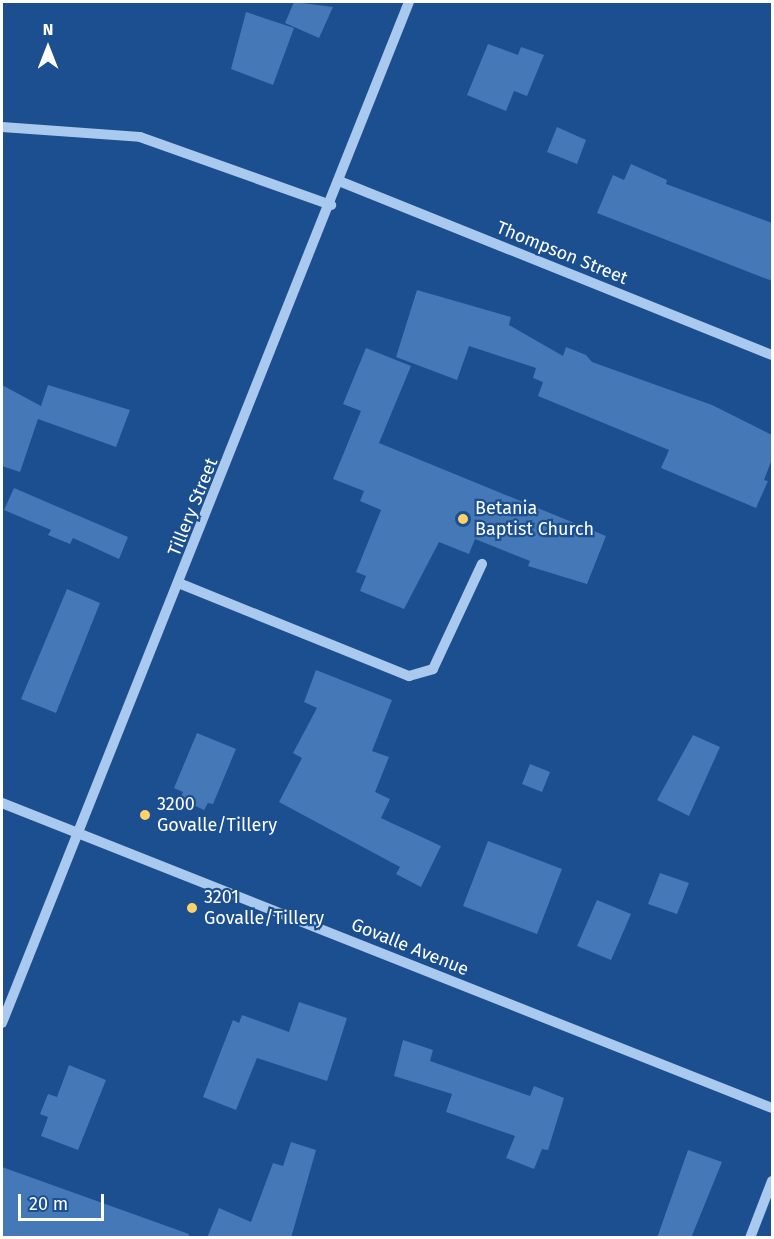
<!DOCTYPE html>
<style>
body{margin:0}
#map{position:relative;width:774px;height:1239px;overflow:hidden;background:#1b4f8f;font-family:"Fira Sans",sans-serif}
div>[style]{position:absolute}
.building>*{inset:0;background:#4478b7}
.minor>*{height:10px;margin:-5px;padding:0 5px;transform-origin:5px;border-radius:5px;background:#a9c9ee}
.dots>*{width:16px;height:16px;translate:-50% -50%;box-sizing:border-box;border:3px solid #1b4f8f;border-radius:50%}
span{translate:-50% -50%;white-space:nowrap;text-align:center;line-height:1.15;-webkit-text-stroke:4.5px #1b4f8f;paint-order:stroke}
.street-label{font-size:18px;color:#fff}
.poi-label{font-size:18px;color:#fff}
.left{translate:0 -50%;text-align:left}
.frame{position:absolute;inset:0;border:3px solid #fff;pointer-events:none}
.north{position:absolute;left:18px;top:18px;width:60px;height:60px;-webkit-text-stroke:4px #1b4f8f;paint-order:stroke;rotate:0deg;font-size:16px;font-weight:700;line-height:24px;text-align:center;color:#fff}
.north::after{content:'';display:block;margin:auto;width:21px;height:27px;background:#fff;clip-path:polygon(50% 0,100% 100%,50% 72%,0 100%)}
.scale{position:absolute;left:18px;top:1194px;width:86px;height:27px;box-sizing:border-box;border:3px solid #fff;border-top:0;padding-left:8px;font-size:18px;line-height:21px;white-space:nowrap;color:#fff;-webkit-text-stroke:4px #1b4f8f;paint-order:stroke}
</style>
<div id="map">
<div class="building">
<div style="clip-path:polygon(294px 2px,333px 7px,319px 38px,285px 23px)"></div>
<div style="clip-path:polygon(246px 12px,294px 28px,273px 85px,231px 69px)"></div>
<div style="clip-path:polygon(488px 44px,518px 55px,521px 47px,544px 55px,527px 96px,514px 91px,506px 111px,467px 95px)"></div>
<div style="clip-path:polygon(557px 127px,586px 140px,577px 164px,547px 152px)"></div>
<div style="clip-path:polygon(631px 164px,667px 180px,666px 184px,772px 223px,772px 281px,597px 213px,613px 175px,624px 180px)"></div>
<div style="clip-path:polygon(417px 290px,511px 317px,509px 325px,563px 356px,566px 347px,586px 355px,592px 362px,712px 405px,772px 435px,772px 459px,764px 480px,768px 481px,756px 508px,661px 468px,669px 450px,538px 396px,543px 382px,533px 378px,536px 368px,469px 346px,457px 380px,396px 357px)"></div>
<div style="clip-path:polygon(366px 348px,411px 366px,379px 443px,606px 536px,587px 584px,528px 566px,530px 561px,475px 539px,469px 554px,439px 542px,404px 609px,360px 591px,366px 576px,356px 572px,381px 510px,360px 501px,364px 491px,333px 479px,361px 411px,343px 404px)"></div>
<div style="clip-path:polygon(2px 385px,41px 406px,48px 385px,130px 410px,116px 447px,38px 419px,20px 472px,2px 466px)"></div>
<div style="clip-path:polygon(14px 488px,128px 537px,119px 559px,73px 538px,70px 544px,48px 535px,51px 530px,4px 510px)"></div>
<div style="clip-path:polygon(67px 589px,100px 603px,56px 713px,21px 699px)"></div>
<div style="clip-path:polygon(316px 670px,392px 700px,372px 751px,389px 757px,375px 792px,390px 799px,381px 818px,441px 846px,421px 887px,396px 874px,400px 867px,279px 802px,302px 758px,293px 753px,317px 708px,304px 702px)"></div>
<div style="clip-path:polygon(197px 733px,236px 749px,213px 804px,208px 803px,204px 810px,180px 799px,183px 792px,174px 788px)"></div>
<div style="clip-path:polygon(693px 735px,720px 747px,689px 816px,657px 800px)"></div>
<div style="clip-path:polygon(530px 764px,550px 772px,542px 792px,522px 784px)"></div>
<div style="clip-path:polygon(488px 841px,562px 869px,537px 934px,463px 906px)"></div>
<div style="clip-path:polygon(660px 873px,689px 883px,677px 914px,648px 904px)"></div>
<div style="clip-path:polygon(597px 900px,631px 914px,611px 960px,577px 946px)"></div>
<div style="clip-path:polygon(299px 1002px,347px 1018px,327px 1081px,257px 1058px,236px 1110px,203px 1097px,233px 1020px,239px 1023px,242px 1015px,289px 1032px)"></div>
<div style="clip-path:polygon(403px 1040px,433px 1050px,430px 1061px,530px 1096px,534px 1086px,564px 1098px,548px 1150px,542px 1149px,534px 1169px,506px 1158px,515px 1136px,446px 1112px,452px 1094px,394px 1076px)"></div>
<div style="clip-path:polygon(69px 1065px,106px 1080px,78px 1150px,41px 1136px,48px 1117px,40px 1114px,48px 1094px,57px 1097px)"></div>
<div style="clip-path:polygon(291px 1142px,316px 1150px,291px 1238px,207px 1238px,219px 1208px,251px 1222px,273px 1163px,283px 1166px)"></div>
<div style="clip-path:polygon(688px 1150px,722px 1162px,691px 1238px,657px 1238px)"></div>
<div style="clip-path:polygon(2px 1167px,189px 1234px,188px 1238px,2px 1238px)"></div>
</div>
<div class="minor">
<div style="left:2px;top:127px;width:138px;rotate:4.1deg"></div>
<div style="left:140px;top:137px;width:203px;rotate:19.6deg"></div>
<div style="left:339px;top:181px;width:467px;rotate:21.9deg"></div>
<div style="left:181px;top:584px;width:246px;rotate:22deg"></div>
<div style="left:409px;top:676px;width:25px;rotate:-16deg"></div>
<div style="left:433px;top:669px;width:116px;rotate:-65deg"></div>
<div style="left:2px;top:803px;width:828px;rotate:21.61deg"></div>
<div style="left:2px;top:1023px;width:1099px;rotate:-68.27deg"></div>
<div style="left:750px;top:1238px;width:61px;rotate:-68.9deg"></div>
</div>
<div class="dots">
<div style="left:463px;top:519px;background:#ffd166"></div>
<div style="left:145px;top:815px;background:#ffd166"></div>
<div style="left:192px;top:908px;background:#ffd166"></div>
</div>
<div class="street-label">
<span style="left:562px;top:253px;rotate:22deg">Thompson Street</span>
<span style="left:193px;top:507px;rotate:-68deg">Tillery Street</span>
<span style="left:410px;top:947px;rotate:22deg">Govalle Avenue</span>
</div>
<div class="poi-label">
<span class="left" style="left:475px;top:519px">Betania<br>Baptist Church</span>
<span class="left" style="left:157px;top:815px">3200<br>Govalle/Tillery</span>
<span class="left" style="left:204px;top:908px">3201<br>Govalle/Tillery</span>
</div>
<div class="frame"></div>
<div class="north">N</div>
<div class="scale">20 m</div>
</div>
